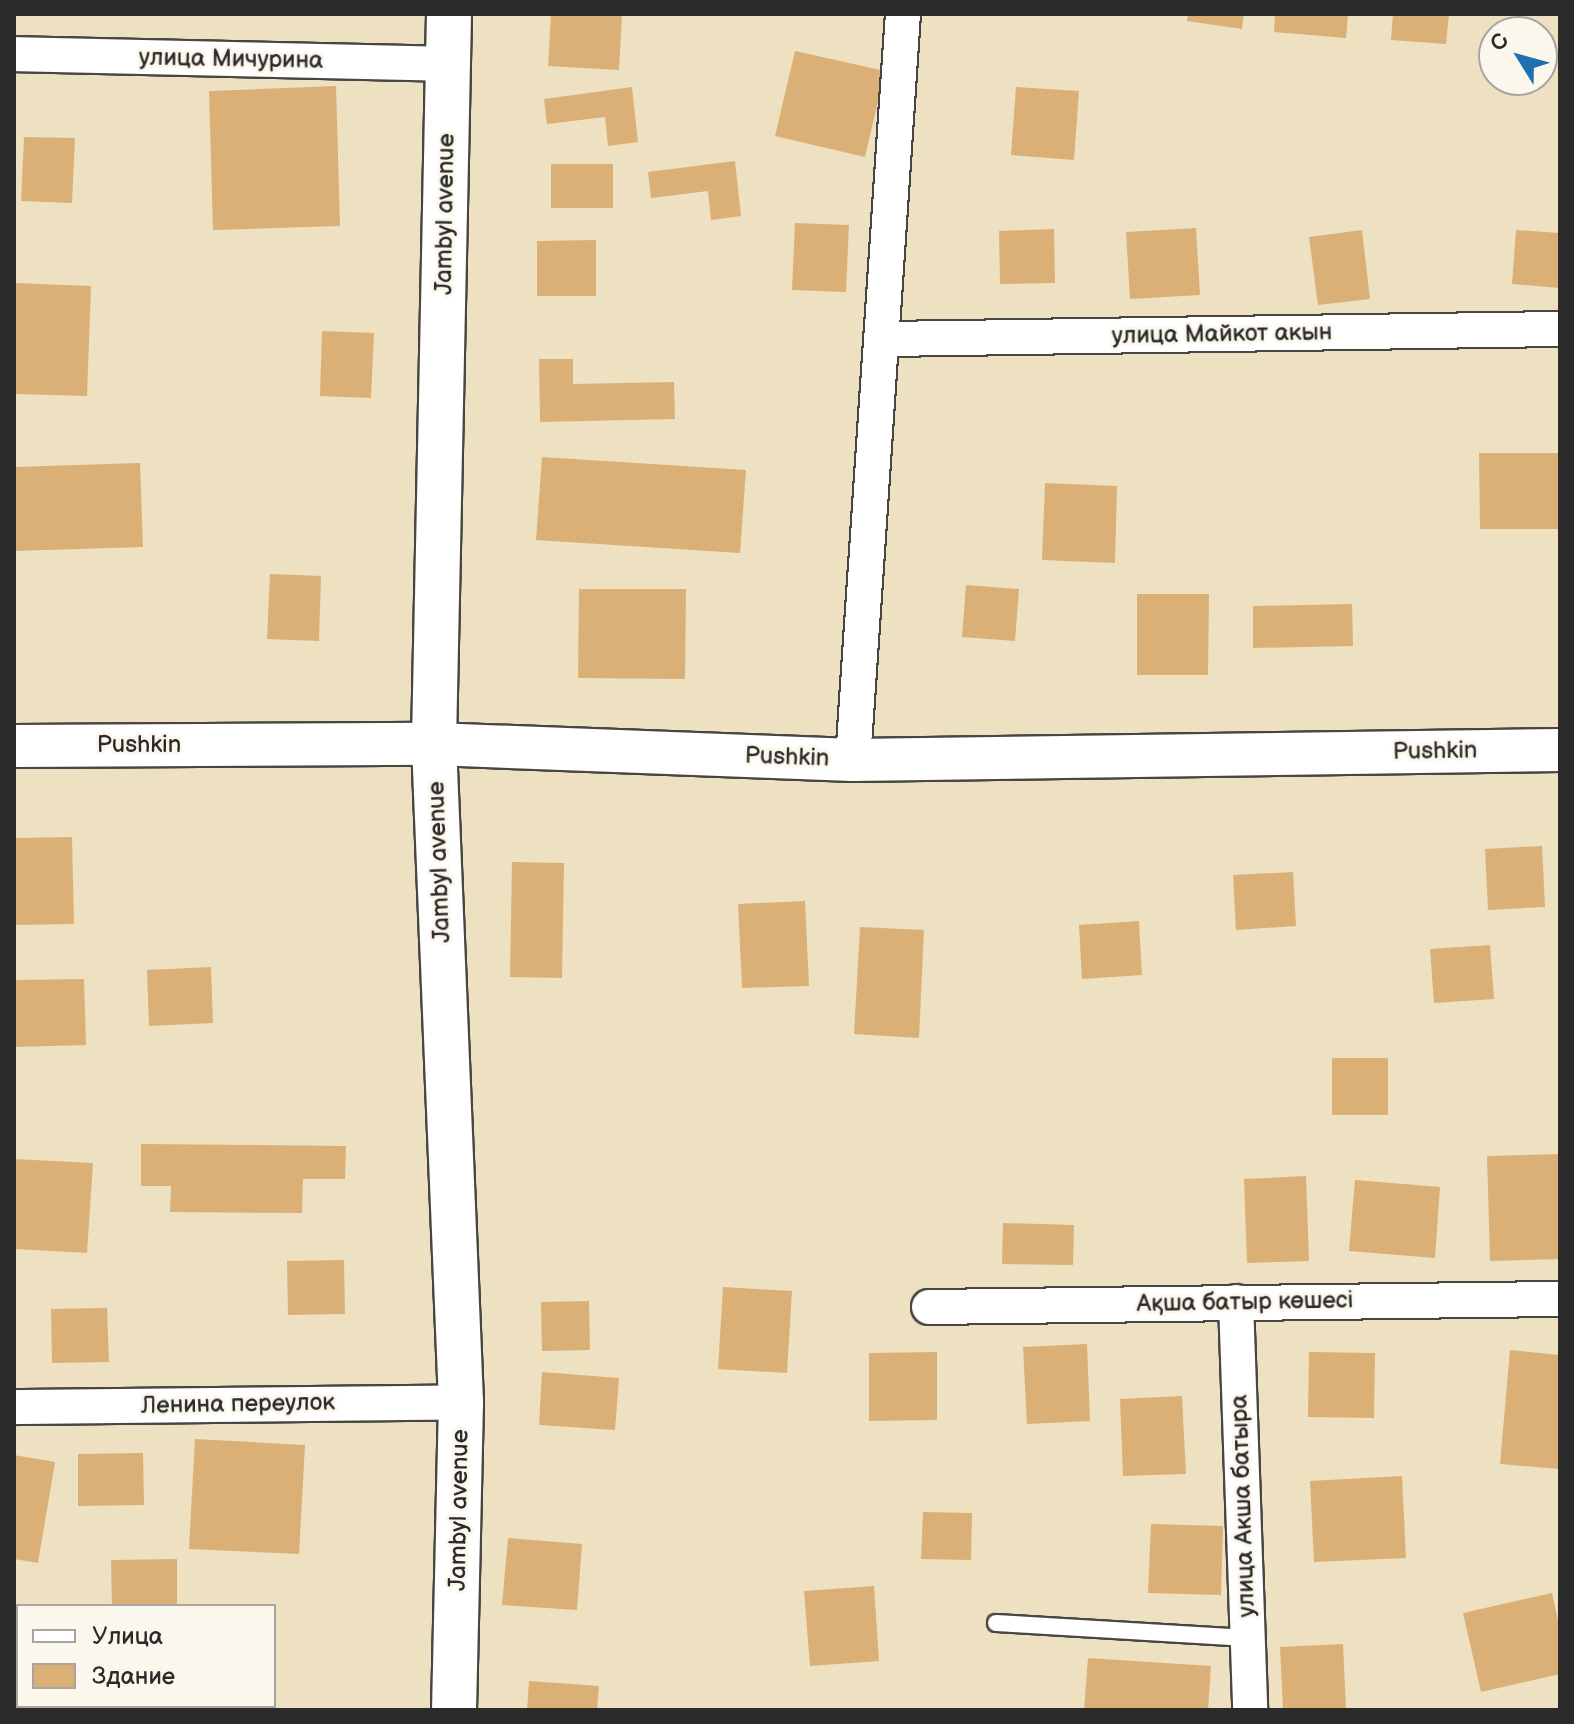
<!DOCTYPE html>
<meta charset="utf-8">
<style>
body{margin:0}
#map{position:relative;width:1574px;height:1724px;overflow:hidden;background:#eee1c1;font-family:"Balsamiq Sans",sans-serif}
div>[style]{position:absolute}
.building>*{inset:0;background:#dab077}
.roads{filter:drop-shadow(2px 0 #484642) drop-shadow(-2px 0 #484642) drop-shadow(0 2px #484642) drop-shadow(0 -2px #484642)}
.service>*{height:16px;margin:-8px;padding:0 8px;transform-origin:8px;border-radius:8px;background:#fff}
.minor>*{height:34px;margin:-17px;padding:0 17px;transform-origin:17px;border-radius:17px;background:#fff}
.tertiary>*{height:42px;margin:-21px;padding:0 21px;transform-origin:21px;border-radius:21px;background:#fff}
.primary>*{height:44px;margin:-22px;padding:0 22px;transform-origin:22px;border-radius:22px;background:#fff}
span{translate:-50% -50%;white-space:nowrap;text-align:center;line-height:1.15;-webkit-text-stroke:6px #fbf7ec;paint-order:stroke}
.street-label{font-size:24px;color:#2b2b2b}
.frame{position:absolute;inset:0;border:16px solid #2b2b2b;pointer-events:none}
.legend{position:absolute;left:16px;top:1604px;width:260px;height:104px;box-sizing:border-box;background:#fbf7ec;border:2px solid #a8a59f;margin:0;padding:10px 14px;list-style:none;font-size:24px;color:#2b2b2b}
.legend li{display:flex;align-items:center;gap:16px;height:40px}
.legend b{width:40px;border:2px solid #a8a59f}
.north{position:absolute;left:1478px;top:16px;width:80px;height:80px;box-sizing:border-box;background:#fbf7ec;border:2px solid #a8a59f;border-radius:50%;rotate:307deg;font-size:22px;font-weight:700;line-height:32px;text-align:center;color:#2b2b2b}
.north::after{content:'';display:block;margin:auto;width:28px;height:36px;background:#1f6fb2;clip-path:polygon(50% 0,100% 100%,50% 72%,0 100%)}
</style>
<div id="map">
<div class="building">
<div style="clip-path:polygon(551px 14px,622px 14px,619px 70px,548px 66px)"></div>
<div style="clip-path:polygon(1188px 14px,1244px 14px,1242px 29px,1187px 21px)"></div>
<div style="clip-path:polygon(1275px 14px,1348px 14px,1346px 38px,1274px 32px)"></div>
<div style="clip-path:polygon(1393px 14px,1449px 14px,1446px 44px,1391px 40px)"></div>
<div style="clip-path:polygon(795px 51px,885px 71px,865px 157px,775px 136px)"></div>
<div style="clip-path:polygon(336px 86px,340px 226px,213px 230px,209px 91px)"></div>
<div style="clip-path:polygon(632px 87px,638px 142px,608px 146px,605px 117px,547px 124px,544px 99px)"></div>
<div style="clip-path:polygon(1016px 87px,1079px 91px,1074px 160px,1011px 155px)"></div>
<div style="clip-path:polygon(24px 137px,75px 138px,72px 203px,21px 201px)"></div>
<div style="clip-path:polygon(735px 161px,741px 216px,711px 220px,708px 191px,651px 198px,648px 172px)"></div>
<div style="clip-path:polygon(551px 164px,613px 164px,613px 208px,551px 208px)"></div>
<div style="clip-path:polygon(795px 223px,849px 225px,846px 292px,792px 290px)"></div>
<div style="clip-path:polygon(1196px 228px,1200px 295px,1130px 299px,1126px 232px)"></div>
<div style="clip-path:polygon(1054px 229px,1055px 283px,1000px 284px,999px 231px)"></div>
<div style="clip-path:polygon(1362px 230px,1370px 299px,1318px 305px,1309px 237px)"></div>
<div style="clip-path:polygon(1516px 230px,1560px 233px,1560px 288px,1512px 284px)"></div>
<div style="clip-path:polygon(596px 240px,596px 296px,537px 296px,537px 241px)"></div>
<div style="clip-path:polygon(14px 283px,91px 286px,87px 396px,14px 394px)"></div>
<div style="clip-path:polygon(322px 331px,374px 333px,371px 398px,320px 396px)"></div>
<div style="clip-path:polygon(539px 359px,573px 359px,573px 384px,674px 382px,675px 419px,540px 422px)"></div>
<div style="clip-path:polygon(1479px 453px,1560px 453px,1560px 529px,1480px 529px)"></div>
<div style="clip-path:polygon(542px 457px,746px 470px,740px 553px,536px 540px)"></div>
<div style="clip-path:polygon(140px 463px,143px 547px,14px 551px,14px 467px)"></div>
<div style="clip-path:polygon(1045px 483px,1117px 486px,1115px 563px,1042px 560px)"></div>
<div style="clip-path:polygon(270px 574px,321px 576px,319px 641px,267px 639px)"></div>
<div style="clip-path:polygon(966px 585px,1019px 589px,1015px 641px,962px 637px)"></div>
<div style="clip-path:polygon(579px 589px,686px 589px,685px 679px,578px 678px)"></div>
<div style="clip-path:polygon(1137px 594px,1209px 594px,1208px 675px,1137px 675px)"></div>
<div style="clip-path:polygon(1352px 604px,1353px 646px,1253px 648px,1253px 606px)"></div>
<div style="clip-path:polygon(72px 837px,74px 924px,14px 925px,14px 838px)"></div>
<div style="clip-path:polygon(1542px 846px,1545px 907px,1488px 910px,1485px 849px)"></div>
<div style="clip-path:polygon(512px 862px,564px 863px,562px 978px,510px 977px)"></div>
<div style="clip-path:polygon(1293px 872px,1296px 926px,1236px 930px,1233px 875px)"></div>
<div style="clip-path:polygon(805px 901px,809px 986px,742px 988px,738px 904px)"></div>
<div style="clip-path:polygon(1139px 921px,1142px 975px,1082px 979px,1079px 925px)"></div>
<div style="clip-path:polygon(860px 927px,924px 930px,919px 1038px,854px 1034px)"></div>
<div style="clip-path:polygon(1490px 945px,1494px 999px,1434px 1003px,1430px 949px)"></div>
<div style="clip-path:polygon(211px 967px,213px 1023px,149px 1026px,147px 970px)"></div>
<div style="clip-path:polygon(84px 979px,86px 1045px,14px 1047px,14px 980px)"></div>
<div style="clip-path:polygon(1332px 1058px,1388px 1058px,1388px 1115px,1332px 1115px)"></div>
<div style="clip-path:polygon(141px 1144px,346px 1146px,345px 1179px,303px 1179px,302px 1213px,170px 1212px,171px 1186px,141px 1186px)"></div>
<div style="clip-path:polygon(1560px 1154px,1560px 1259px,1490px 1261px,1487px 1156px)"></div>
<div style="clip-path:polygon(14px 1159px,93px 1163px,87px 1253px,14px 1249px)"></div>
<div style="clip-path:polygon(1306px 1176px,1309px 1261px,1247px 1263px,1244px 1179px)"></div>
<div style="clip-path:polygon(1355px 1180px,1440px 1187px,1435px 1258px,1349px 1251px)"></div>
<div style="clip-path:polygon(1003px 1223px,1074px 1225px,1073px 1265px,1002px 1264px)"></div>
<div style="clip-path:polygon(344px 1260px,345px 1314px,288px 1315px,287px 1261px)"></div>
<div style="clip-path:polygon(723px 1287px,792px 1291px,787px 1373px,718px 1369px)"></div>
<div style="clip-path:polygon(589px 1301px,590px 1350px,542px 1351px,541px 1302px)"></div>
<div style="clip-path:polygon(107px 1308px,109px 1362px,52px 1363px,51px 1309px)"></div>
<div style="clip-path:polygon(1087px 1344px,1090px 1421px,1027px 1424px,1023px 1347px)"></div>
<div style="clip-path:polygon(1510px 1350px,1560px 1355px,1560px 1469px,1500px 1464px)"></div>
<div style="clip-path:polygon(937px 1352px,937px 1420px,869px 1421px,869px 1353px)"></div>
<div style="clip-path:polygon(1309px 1352px,1375px 1353px,1374px 1418px,1308px 1417px)"></div>
<div style="clip-path:polygon(542px 1372px,619px 1378px,615px 1430px,539px 1425px)"></div>
<div style="clip-path:polygon(1182px 1396px,1186px 1474px,1123px 1476px,1120px 1399px)"></div>
<div style="clip-path:polygon(195px 1439px,305px 1445px,299px 1554px,189px 1549px)"></div>
<div style="clip-path:polygon(143px 1453px,144px 1505px,78px 1506px,78px 1454px)"></div>
<div style="clip-path:polygon(14px 1455px,55px 1462px,38px 1563px,14px 1559px)"></div>
<div style="clip-path:polygon(1402px 1476px,1406px 1558px,1314px 1562px,1310px 1481px)"></div>
<div style="clip-path:polygon(923px 1512px,972px 1513px,971px 1560px,921px 1559px)"></div>
<div style="clip-path:polygon(1151px 1524px,1223px 1526px,1221px 1595px,1148px 1593px)"></div>
<div style="clip-path:polygon(508px 1538px,582px 1544px,577px 1610px,502px 1605px)"></div>
<div style="clip-path:polygon(177px 1559px,177px 1606px,112px 1606px,111px 1560px)"></div>
<div style="clip-path:polygon(874px 1586px,879px 1661px,810px 1666px,804px 1591px)"></div>
<div style="clip-path:polygon(1552px 1593px,1560px 1630px,1560px 1674px,1481px 1692px,1463px 1613px)"></div>
<div style="clip-path:polygon(1343px 1644px,1346px 1710px,1283px 1710px,1280px 1647px)"></div>
<div style="clip-path:polygon(1088px 1658px,1211px 1666px,1208px 1710px,1084px 1710px)"></div>
<div style="clip-path:polygon(529px 1681px,599px 1686px,597px 1710px,527px 1710px)"></div>
</div>
<div class="roads">
<div class="service">
<div style="left:996px;top:1623px;width:252px;rotate:3.4deg"></div>
</div>
<div class="minor">
<div style="left:14px;top:54px;width:434px;rotate:1.3deg"></div>
<div style="left:885px;top:339px;width:675px;rotate:-0.85deg"></div>
<div style="left:853px;top:760px;width:748px;rotate:-86.17deg"></div>
<div style="left:1236px;top:1302px;width:408px;rotate:88deg"></div>
<div style="left:929px;top:1307px;width:631px;rotate:-0.73deg"></div>
<div style="left:14px;top:1407px;width:447px;rotate:-0.6deg"></div>
</div>
<div class="tertiary">
<div style="left:14px;top:746px;width:420px;rotate:-0.3deg"></div>
<div style="left:434px;top:744px;width:419px;rotate:2.2deg"></div>
<div style="left:853px;top:760px;width:707px;rotate:-0.81deg"></div>
</div>
<div class="primary">
<div style="left:449px;top:14px;width:730px;rotate:91.18deg"></div>
<div style="left:434px;top:744px;width:659px;rotate:87.65deg"></div>
<div style="left:461px;top:1402px;width:308px;rotate:91.3deg"></div>
</div>
</div>
<div class="street-label">
<span style="left:231px;top:59px;rotate:1deg">улица Мичурина</span>
<span style="left:445px;top:214px;rotate:-89deg">Jambyl avenue</span>
<span style="left:1222px;top:334px;rotate:-1deg">улица Майкот акын</span>
<span style="left:139px;top:745px">Pushkin</span>
<span style="left:1435px;top:751px;rotate:-1deg">Pushkin</span>
<span style="left:787px;top:757px;rotate:2deg">Pushkin</span>
<span style="left:439px;top:862px;rotate:-92deg">Jambyl avenue</span>
<span style="left:1245px;top:1302px;rotate:-1deg">Ақша батыр көшесі</span>
<span style="left:238px;top:1404px;rotate:-1deg">Ленина переулок</span>
<span style="left:1243px;top:1506px;rotate:-92deg">улица Акша батыра</span>
<span style="left:459px;top:1510px;rotate:-89deg">Jambyl avenue</span>
</div>
<div class="frame"></div>
<ul class="legend">
<li><b style="height:10px;background:#fff"></b>Улица</li>
<li><b style="height:22px;background:#dab077"></b>Здание</li>
</ul>
<div class="north">С</div>
</div>
